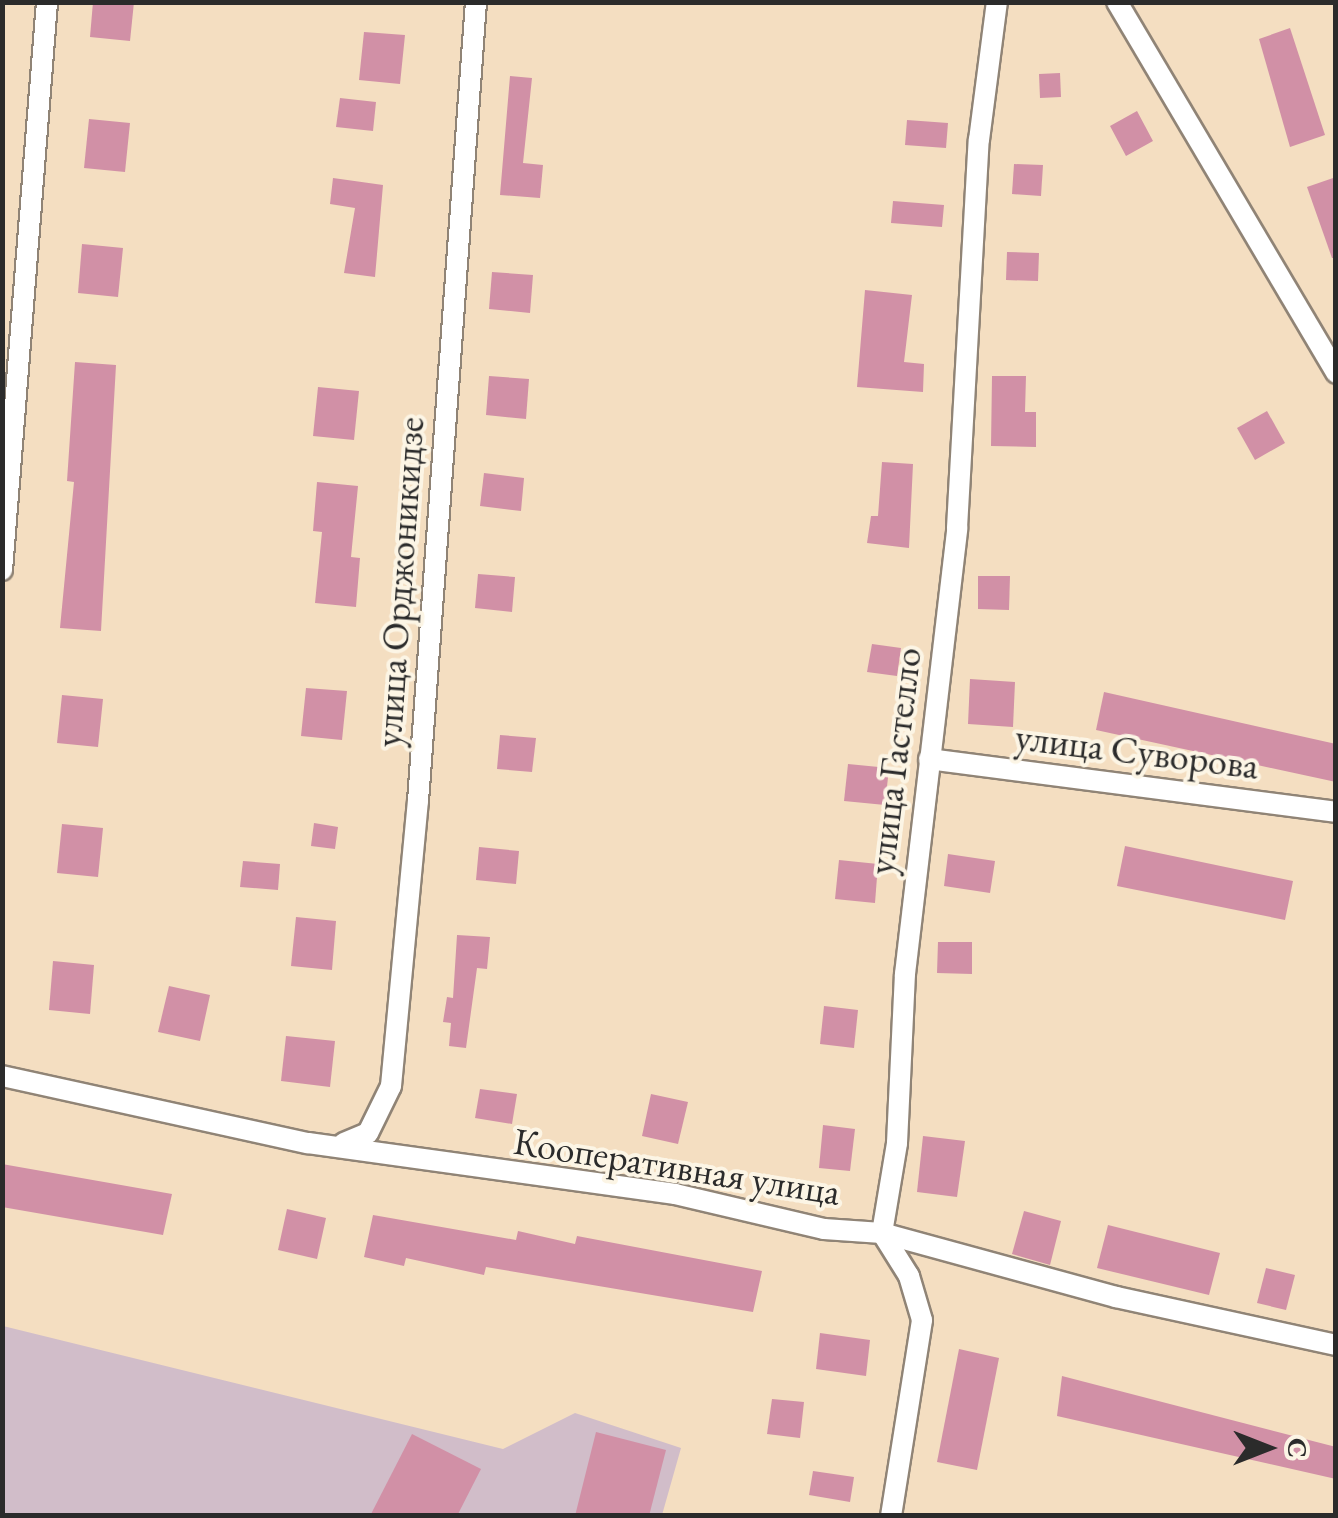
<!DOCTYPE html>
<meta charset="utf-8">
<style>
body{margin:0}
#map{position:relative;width:1338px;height:1518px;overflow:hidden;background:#f4dec1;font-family:"EB Garamond",serif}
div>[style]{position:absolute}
.industrial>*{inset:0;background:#d1bdc9}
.building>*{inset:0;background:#d190a6}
.roads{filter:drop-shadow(2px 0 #908476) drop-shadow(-2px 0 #908476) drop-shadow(0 2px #908476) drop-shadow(0 -2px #908476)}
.minor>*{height:20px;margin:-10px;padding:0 10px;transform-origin:10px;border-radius:10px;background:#fff}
span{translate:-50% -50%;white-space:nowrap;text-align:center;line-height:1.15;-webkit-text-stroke:8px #fcf5e5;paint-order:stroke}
.street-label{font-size:38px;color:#2b2b2b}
.frame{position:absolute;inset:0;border:5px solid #2b2b2b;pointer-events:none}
.north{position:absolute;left:1218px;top:1398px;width:100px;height:100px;-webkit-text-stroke:8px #fcf5e5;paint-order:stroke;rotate:90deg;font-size:28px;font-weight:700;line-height:40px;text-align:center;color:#2b2b2b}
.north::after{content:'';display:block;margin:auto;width:35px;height:45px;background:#2b2b2b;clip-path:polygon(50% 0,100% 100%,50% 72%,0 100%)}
</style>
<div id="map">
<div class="industrial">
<div style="clip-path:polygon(3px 1326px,503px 1449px,575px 1413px,681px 1448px,662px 1515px,3px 1516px)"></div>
</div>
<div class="building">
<div style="clip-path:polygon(93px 2px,134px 2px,130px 41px,90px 37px)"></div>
<div style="clip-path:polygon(1290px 28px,1325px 135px,1290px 147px,1259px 39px)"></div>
<div style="clip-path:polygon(364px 32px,405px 35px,400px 84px,359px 80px)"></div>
<div style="clip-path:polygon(1060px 73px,1061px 97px,1040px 98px,1039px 74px)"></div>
<div style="clip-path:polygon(510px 76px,532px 78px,523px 163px,543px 165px,540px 198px,500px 195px)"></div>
<div style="clip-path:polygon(340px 98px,376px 102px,373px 131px,336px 127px)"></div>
<div style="clip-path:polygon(1137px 111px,1153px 141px,1126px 156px,1110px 126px)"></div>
<div style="clip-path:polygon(89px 119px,130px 123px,125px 172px,84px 168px)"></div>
<div style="clip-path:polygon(907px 120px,948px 123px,946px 148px,905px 145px)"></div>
<div style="clip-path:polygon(1014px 164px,1043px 165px,1041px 196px,1012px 194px)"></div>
<div style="clip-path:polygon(1336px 177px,1336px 258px,1332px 258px,1307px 187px)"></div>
<div style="clip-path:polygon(333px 178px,383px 185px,375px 277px,344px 273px,355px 208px,330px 204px)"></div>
<div style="clip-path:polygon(893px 201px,944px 205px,942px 227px,891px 223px)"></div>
<div style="clip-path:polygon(82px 244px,123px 248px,118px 297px,78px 293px)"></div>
<div style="clip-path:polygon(1007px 252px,1039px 253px,1038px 281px,1006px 280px)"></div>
<div style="clip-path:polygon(492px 272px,533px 275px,530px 313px,489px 309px)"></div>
<div style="clip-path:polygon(865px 290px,912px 295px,904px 362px,924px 364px,923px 392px,857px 387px)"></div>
<div style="clip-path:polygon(75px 362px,116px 365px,101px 631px,60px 628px,74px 482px,67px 481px)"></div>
<div style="clip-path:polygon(489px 376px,529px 379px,526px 419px,486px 415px)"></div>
<div style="clip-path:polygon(992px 376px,1026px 376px,1025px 412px,1036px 412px,1036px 447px,991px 446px)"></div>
<div style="clip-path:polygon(318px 387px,359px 391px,354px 440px,313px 436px)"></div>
<div style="clip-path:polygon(1267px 411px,1285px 443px,1255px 460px,1237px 428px)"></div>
<div style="clip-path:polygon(882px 462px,913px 464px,909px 548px,867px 543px,871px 516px,878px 516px)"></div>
<div style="clip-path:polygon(484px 473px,524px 478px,521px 511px,480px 506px)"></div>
<div style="clip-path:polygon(317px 482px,358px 486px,351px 557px,360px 558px,356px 607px,315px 603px,322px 532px,313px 531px)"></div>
<div style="clip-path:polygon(478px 574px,515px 577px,512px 612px,475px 608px)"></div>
<div style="clip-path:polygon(978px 576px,1010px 576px,1009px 610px,978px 609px)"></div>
<div style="clip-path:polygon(872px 644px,901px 648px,897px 676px,867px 672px)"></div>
<div style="clip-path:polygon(970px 679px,1015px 682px,1013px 727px,968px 724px)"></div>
<div style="clip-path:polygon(306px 688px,347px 691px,342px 740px,301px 736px)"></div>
<div style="clip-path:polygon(1104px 692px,1336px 744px,1336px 782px,1096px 730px)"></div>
<div style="clip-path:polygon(62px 695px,103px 699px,98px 747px,57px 743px)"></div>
<div style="clip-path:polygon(500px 735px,536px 738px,532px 772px,497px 769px)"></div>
<div style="clip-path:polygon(848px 764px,889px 768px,885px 805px,844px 801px)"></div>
<div style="clip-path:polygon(314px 823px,338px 827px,335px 849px,311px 846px)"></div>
<div style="clip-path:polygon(62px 824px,103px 828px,98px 877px,57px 873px)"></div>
<div style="clip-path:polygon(1125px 846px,1293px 881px,1285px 920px,1117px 886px)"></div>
<div style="clip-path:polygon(479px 847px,519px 851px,516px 884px,476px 880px)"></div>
<div style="clip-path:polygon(948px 854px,995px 861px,990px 893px,944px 886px)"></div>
<div style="clip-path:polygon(839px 860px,878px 864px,875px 903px,835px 899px)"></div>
<div style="clip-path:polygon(243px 861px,280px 864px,278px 890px,240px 887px)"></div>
<div style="clip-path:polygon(296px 917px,336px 921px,332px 970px,291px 966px)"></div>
<div style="clip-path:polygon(457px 935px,490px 937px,487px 969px,477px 968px,466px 1048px,449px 1046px,451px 1023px,443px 1022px,447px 997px,453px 998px)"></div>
<div style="clip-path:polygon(938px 942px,972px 942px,972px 974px,937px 973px)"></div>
<div style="clip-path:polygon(53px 961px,94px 965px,90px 1014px,49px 1010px)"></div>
<div style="clip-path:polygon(169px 986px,210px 995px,200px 1041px,158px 1032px)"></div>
<div style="clip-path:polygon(824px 1006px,858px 1010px,854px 1048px,820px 1044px)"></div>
<div style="clip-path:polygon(286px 1036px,335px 1041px,330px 1087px,281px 1081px)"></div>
<div style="clip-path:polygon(480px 1089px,517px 1094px,512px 1124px,475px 1118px)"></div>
<div style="clip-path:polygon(651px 1094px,688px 1102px,678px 1144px,642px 1136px)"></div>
<div style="clip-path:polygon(823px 1125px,855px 1129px,850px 1171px,819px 1168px)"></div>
<div style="clip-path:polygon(923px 1136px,965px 1141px,957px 1197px,917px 1192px)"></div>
<div style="clip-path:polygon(2px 1164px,172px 1194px,163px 1235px,2px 1207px)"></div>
<div style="clip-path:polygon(287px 1209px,326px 1218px,317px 1259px,278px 1250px)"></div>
<div style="clip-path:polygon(1024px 1211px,1061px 1221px,1050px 1265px,1012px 1254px)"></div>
<div style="clip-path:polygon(373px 1215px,516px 1240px,518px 1231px,575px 1244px,577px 1236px,762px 1271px,753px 1312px,486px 1267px,484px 1275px,406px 1258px,404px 1266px,364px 1257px)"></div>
<div style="clip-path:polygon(1108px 1225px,1220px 1253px,1209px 1295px,1097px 1268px)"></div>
<div style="clip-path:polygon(1266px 1268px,1295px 1275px,1286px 1310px,1257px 1303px)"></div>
<div style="clip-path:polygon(820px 1333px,870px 1340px,866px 1376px,816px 1369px)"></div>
<div style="clip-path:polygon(959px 1349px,999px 1358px,977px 1470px,937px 1462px)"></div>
<div style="clip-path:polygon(1062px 1376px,1336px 1447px,1336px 1479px,1057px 1416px)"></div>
<div style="clip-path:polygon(772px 1399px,804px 1402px,800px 1438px,767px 1434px)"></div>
<div style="clip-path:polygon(596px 1432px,666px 1450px,649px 1516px,575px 1516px)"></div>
<div style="clip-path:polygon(412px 1434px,481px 1469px,457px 1516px,370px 1516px)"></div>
<div style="clip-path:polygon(813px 1471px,854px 1477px,850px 1502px,809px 1495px)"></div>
</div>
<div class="roads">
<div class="minor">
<div style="left:1117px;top:2px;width:431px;rotate:59.4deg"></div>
<div style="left:2px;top:570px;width:570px;rotate:-85.47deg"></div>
<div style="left:929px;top:759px;width:410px;rotate:7.4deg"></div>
<div style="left:2px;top:1076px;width:313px;rotate:12.4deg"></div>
<div style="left:308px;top:1143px;width:371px;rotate:7.9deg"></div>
<div style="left:675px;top:1194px;width:153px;rotate:13.2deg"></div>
<div style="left:824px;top:1229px;width:58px;rotate:3.9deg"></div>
<div style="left:882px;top:1233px;width:243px;rotate:15.3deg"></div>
<div style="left:1116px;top:1297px;width:225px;rotate:12.3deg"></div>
<div style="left:344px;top:1143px;width:26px;rotate:-23deg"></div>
<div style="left:368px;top:1133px;width:52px;rotate:-63.9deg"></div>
<div style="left:391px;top:1086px;width:286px;rotate:-84.6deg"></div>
<div style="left:418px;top:801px;width:801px;rotate:-85.85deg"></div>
<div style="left:891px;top:1516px;width:198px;rotate:-81deg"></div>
<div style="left:922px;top:1320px;width:46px;rotate:-106.5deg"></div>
<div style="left:909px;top:1276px;width:51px;rotate:-122.1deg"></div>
<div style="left:882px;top:1233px;width:91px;rotate:-80.5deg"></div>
<div style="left:897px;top:1143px;width:169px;rotate:-87.3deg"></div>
<div style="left:905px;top:974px;width:449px;rotate:-83.3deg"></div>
<div style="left:957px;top:528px;width:389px;rotate:-86.8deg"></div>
<div style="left:979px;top:140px;width:139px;rotate:-82.6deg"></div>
</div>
</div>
<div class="street-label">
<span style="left:399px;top:582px;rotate:-86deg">улица Орджоникидзе</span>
<span style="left:1137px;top:751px;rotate:7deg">улица Суворова</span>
<span style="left:894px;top:761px;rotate:-83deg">улица Гастелло</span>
<span style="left:677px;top:1166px;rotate:9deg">Кооперативная улица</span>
</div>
<div class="frame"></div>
<div class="north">С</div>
</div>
